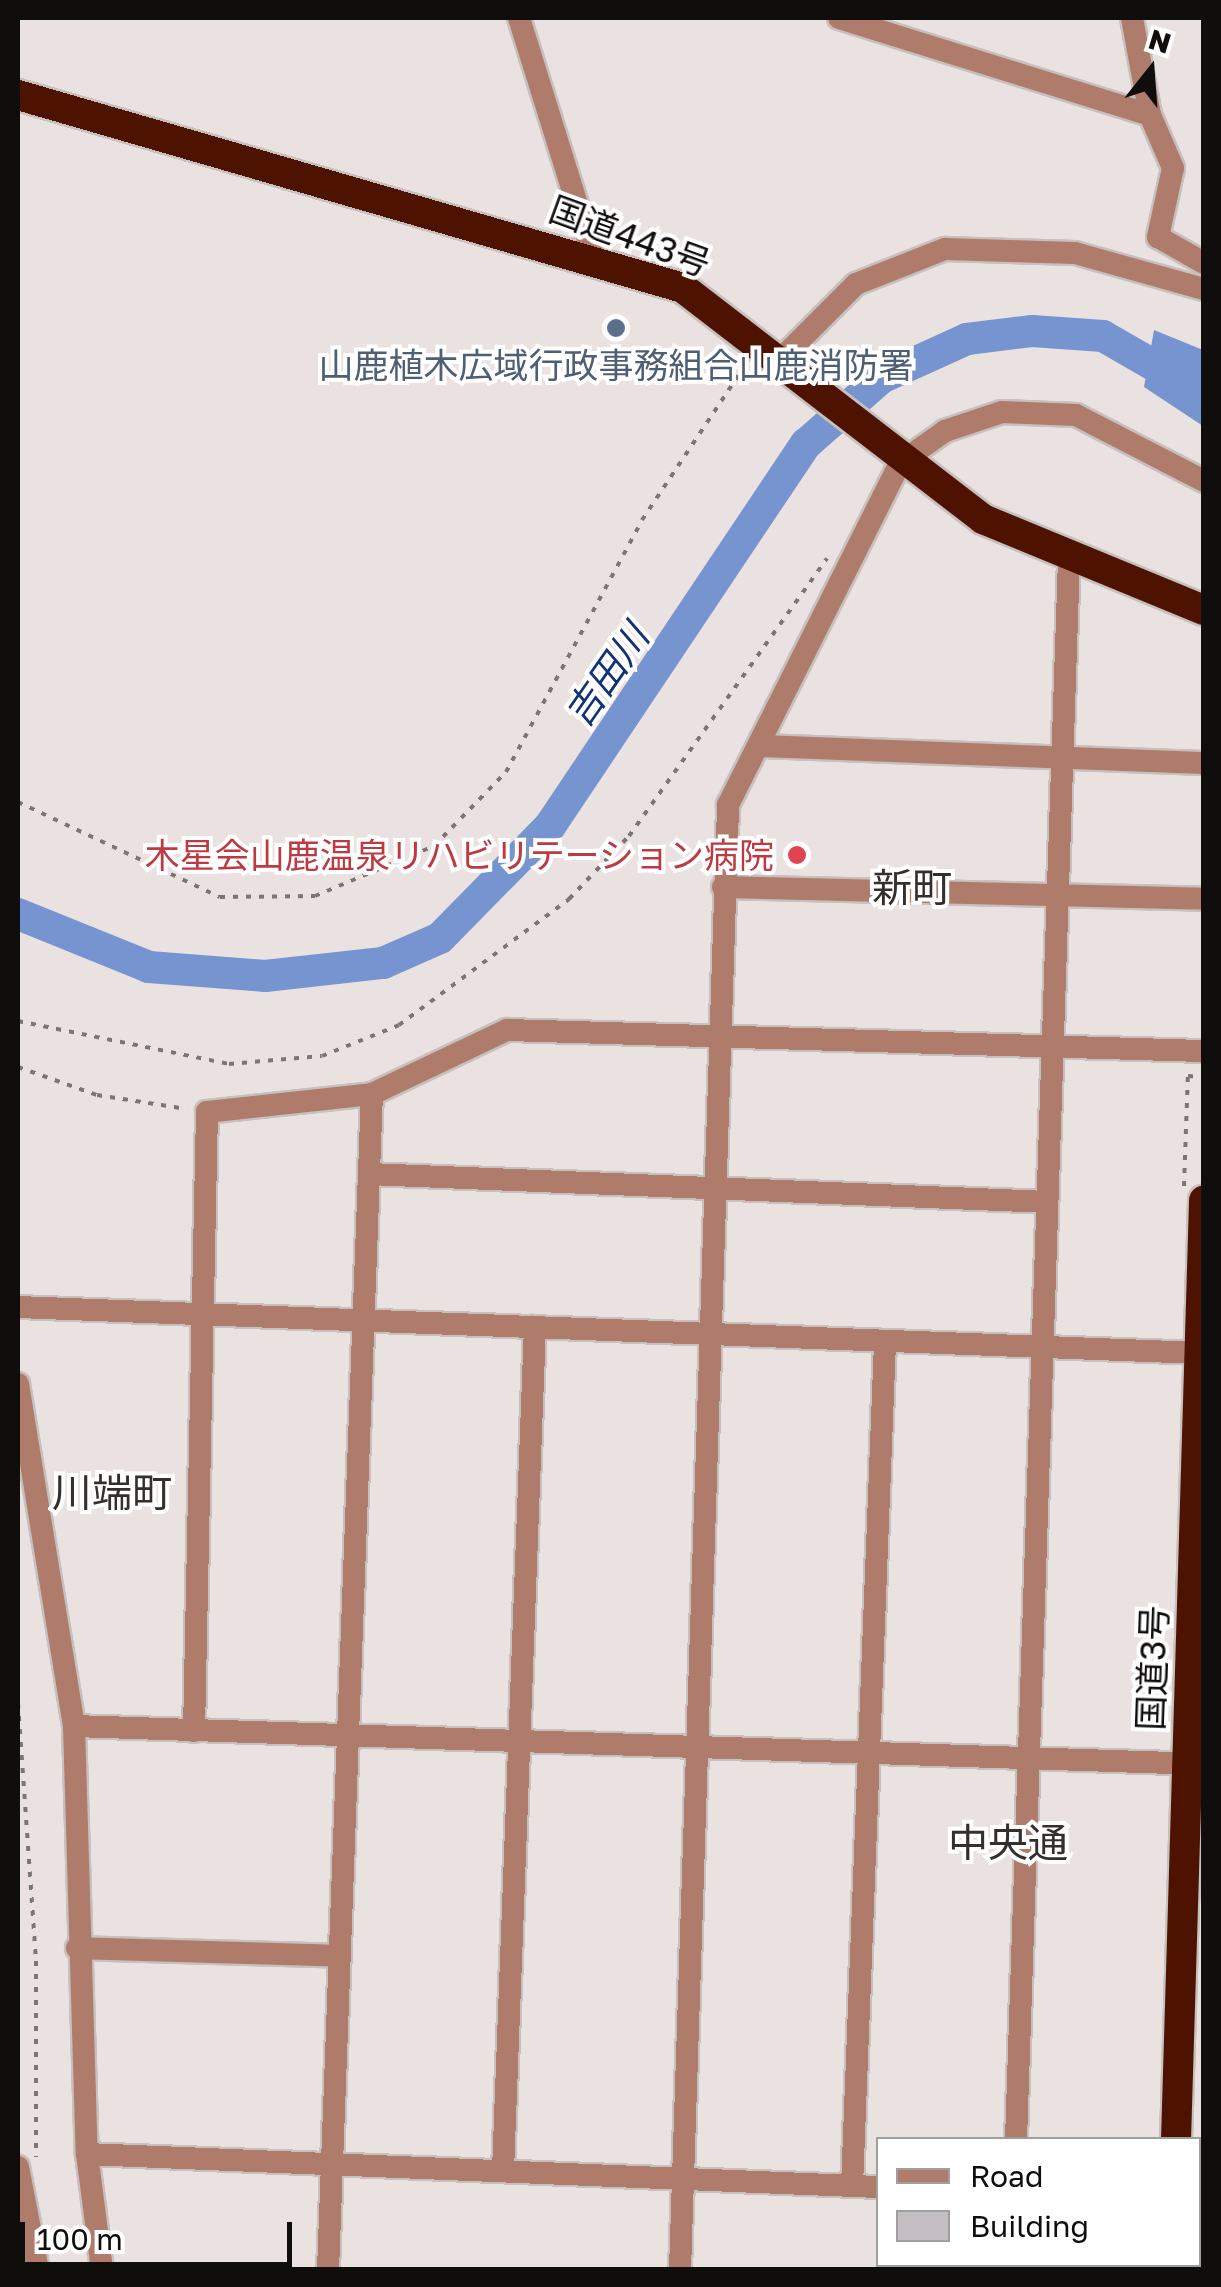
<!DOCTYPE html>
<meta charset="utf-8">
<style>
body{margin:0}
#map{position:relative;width:1221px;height:2287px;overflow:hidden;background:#eae2e0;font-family:"Golos Text","Noto Sans JP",sans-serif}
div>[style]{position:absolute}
.water>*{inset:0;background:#7694d0}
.river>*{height:32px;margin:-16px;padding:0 16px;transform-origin:16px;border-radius:16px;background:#7694d0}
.building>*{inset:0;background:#c4bec3}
.path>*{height:4px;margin-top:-2px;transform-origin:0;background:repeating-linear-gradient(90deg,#7b7674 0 5px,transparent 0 13px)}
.roads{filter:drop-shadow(2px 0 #c7c0be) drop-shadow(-2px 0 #c7c0be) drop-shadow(0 2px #c7c0be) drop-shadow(0 -2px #c7c0be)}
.minor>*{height:22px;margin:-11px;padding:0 11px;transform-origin:11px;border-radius:11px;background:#af7c6b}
.highway>*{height:30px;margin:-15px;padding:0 15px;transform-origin:15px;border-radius:15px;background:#4d1200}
.dots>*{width:28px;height:28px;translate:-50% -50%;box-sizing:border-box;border:5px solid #fff;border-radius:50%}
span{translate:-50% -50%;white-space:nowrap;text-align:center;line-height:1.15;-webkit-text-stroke:8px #fff;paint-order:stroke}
.street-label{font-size:35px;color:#100e0d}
.service-label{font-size:35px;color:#4e5e75}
.health-label{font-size:35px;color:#be3a42}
.right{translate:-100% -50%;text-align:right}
.water-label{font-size:38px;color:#133177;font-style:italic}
.quarter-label{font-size:40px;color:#342e2c}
.frame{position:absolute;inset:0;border:20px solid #100e0d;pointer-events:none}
.legend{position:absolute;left:876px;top:2137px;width:325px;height:130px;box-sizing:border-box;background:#fff;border:2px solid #9f9f9e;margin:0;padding:12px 18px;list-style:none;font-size:30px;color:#100e0d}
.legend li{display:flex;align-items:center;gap:20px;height:50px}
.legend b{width:50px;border:2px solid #9f9f9e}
.north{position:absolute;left:1101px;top:20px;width:100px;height:100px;-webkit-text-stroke:8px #fff;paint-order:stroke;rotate:17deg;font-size:28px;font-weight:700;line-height:40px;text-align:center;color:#100e0d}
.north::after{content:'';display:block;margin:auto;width:35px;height:45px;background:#100e0d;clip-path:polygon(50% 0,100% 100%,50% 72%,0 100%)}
.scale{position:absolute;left:20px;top:2222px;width:272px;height:45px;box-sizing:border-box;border:5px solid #100e0d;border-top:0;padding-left:12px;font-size:30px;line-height:35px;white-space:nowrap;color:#100e0d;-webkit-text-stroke:8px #fff;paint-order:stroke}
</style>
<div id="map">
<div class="water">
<div style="clip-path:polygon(1154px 330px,1203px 350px,1203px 426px,1144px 387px)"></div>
</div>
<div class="river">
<div style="left:18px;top:914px;width:141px;rotate:22deg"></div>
<div style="left:149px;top:967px;width:116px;rotate:4.4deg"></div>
<div style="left:265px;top:976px;width:119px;rotate:-6.3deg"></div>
<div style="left:383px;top:963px;width:62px;rotate:-23.7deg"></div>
<div style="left:440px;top:938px;width:157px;rotate:-45.5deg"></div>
<div style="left:550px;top:826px;width:460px;rotate:-56.2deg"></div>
<div style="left:806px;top:444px;width:100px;rotate:-41.3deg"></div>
<div style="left:881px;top:378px;width:94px;rotate:-24.4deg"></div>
<div style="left:967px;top:339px;width:65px;rotate:-7deg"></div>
<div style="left:1032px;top:331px;width:71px;rotate:4deg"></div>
<div style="left:1103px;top:336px;width:116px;rotate:29.9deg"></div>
</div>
<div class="building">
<div style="clip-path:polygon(1063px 2264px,1095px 2264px,1062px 2270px)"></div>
</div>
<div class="path">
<div style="left:18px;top:802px;width:223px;rotate:25.2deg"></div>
<div style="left:220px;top:897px;width:95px;rotate:-0.6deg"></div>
<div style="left:315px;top:896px;width:129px;rotate:-22.8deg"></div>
<div style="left:434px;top:846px;width:103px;rotate:-45.8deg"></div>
<div style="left:506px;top:772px;width:286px;rotate:-61.6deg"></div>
<div style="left:642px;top:520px;width:184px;rotate:-56.3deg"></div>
<div style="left:18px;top:1021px;width:215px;rotate:11.5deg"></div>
<div style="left:229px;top:1064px;width:93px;rotate:-4.9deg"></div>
<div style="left:322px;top:1056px;width:83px;rotate:-21.9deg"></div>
<div style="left:399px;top:1025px;width:212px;rotate:-36.5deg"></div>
<div style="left:569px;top:899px;width:87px;rotate:-46.4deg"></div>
<div style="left:629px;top:836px;width:341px;rotate:-54.5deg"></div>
<div style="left:18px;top:1067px;width:84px;rotate:19.5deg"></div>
<div style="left:97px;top:1095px;width:91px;rotate:8.8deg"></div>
<div style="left:1188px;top:1076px;width:16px;rotate:4deg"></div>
<div style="left:1184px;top:1186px;width:115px;rotate:-88deg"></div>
<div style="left:18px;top:1703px;width:259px;rotate:86deg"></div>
<div style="left:36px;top:1961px;width:196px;rotate:90deg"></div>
</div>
<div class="roads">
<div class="minor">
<div style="left:519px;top:18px;width:249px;rotate:72.7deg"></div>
<div style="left:839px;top:18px;width:326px;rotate:17.3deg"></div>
<div style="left:1132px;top:18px;width:99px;rotate:79.5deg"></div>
<div style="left:1150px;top:115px;width:58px;rotate:66.5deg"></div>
<div style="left:1173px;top:168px;width:71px;rotate:102.3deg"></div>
<div style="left:1158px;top:237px;width:53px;rotate:29.5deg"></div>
<div style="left:781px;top:359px;width:106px;rotate:-45deg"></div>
<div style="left:856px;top:284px;width:96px;rotate:-21.5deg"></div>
<div style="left:945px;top:249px;width:130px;rotate:1.8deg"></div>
<div style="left:1075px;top:253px;width:134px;rotate:15.6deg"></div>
<div style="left:760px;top:746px;width:444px;rotate:2.2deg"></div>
<div style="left:723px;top:887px;width:481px;rotate:1.4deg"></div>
<div style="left:369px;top:1174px;width:679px;rotate:2.36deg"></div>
<div style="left:18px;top:1307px;width:1182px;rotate:2.23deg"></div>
<div style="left:18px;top:1384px;width:347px;rotate:80.7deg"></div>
<div style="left:74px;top:1726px;width:428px;rotate:88.3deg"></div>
<div style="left:87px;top:2154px;width:117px;rotate:82.6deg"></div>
<div style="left:74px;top:1726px;width:1131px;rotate:1.93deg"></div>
<div style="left:194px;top:1731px;width:619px;rotate:-88.8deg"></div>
<div style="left:207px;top:1112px;width:166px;rotate:-6.2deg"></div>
<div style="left:372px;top:1094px;width:149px;rotate:-25.4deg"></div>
<div style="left:507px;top:1030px;width:697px;rotate:1.73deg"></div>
<div style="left:77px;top:1948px;width:263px;rotate:1.7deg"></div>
<div style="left:1016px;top:2140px;width:1580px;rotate:-88.08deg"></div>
<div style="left:87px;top:2154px;width:792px;rotate:2.39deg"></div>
<div style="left:18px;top:2167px;width:105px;rotate:79deg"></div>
<div style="left:503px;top:2171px;width:845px;rotate:-87.83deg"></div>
<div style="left:852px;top:2186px;width:846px;rotate:-87.76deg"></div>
<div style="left:1198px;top:2193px;width:6px"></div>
<div style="left:328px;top:2270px;width:1177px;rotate:-87.86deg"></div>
<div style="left:680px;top:2270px;width:1466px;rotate:-88.12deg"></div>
<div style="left:728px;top:805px;width:383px;rotate:-63.3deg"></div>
<div style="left:900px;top:463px;width:55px;rotate:-35.4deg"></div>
<div style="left:945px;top:431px;width:60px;rotate:-18.4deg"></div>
<div style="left:1002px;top:412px;width:74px;rotate:2.3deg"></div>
<div style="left:1076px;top:415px;width:144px;rotate:27.3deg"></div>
<div style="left:1014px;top:2270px;width:6px;rotate:-90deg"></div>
</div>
<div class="highway">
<div style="left:18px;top:95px;width:692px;rotate:16.18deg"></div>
<div style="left:683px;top:288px;width:379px;rotate:37.6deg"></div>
<div style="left:983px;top:519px;width:239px;rotate:22.4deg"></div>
<div style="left:1176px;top:2140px;width:940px;rotate:-88.29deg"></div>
<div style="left:1170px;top:2270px;width:6px;rotate:-81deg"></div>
</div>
</div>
<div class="dots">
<div style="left:616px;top:328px;background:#5c6f8a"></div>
<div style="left:797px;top:855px;background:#e0444e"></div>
</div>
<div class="street-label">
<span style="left:630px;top:236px;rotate:20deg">国道443号</span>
<span style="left:1152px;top:1668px;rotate:-88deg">国道3号</span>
</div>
<div class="service-label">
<span style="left:616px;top:365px">山鹿植木広域行政事務組合山鹿消防署</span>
</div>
<div class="health-label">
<span class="right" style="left:774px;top:855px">木星会山鹿温泉リハビリテーション病院</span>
</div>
<div class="water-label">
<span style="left:606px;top:675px;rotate:-55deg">吉田川</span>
</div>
<div class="quarter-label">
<span style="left:912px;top:887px">新町</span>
<span style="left:112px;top:1492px">川端町</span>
<span style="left:1008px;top:1842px">中央通</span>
</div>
<div class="frame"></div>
<ul class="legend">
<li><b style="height:12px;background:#af7c6b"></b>Road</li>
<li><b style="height:28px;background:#c4bec3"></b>Building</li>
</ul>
<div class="north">N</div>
<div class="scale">100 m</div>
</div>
